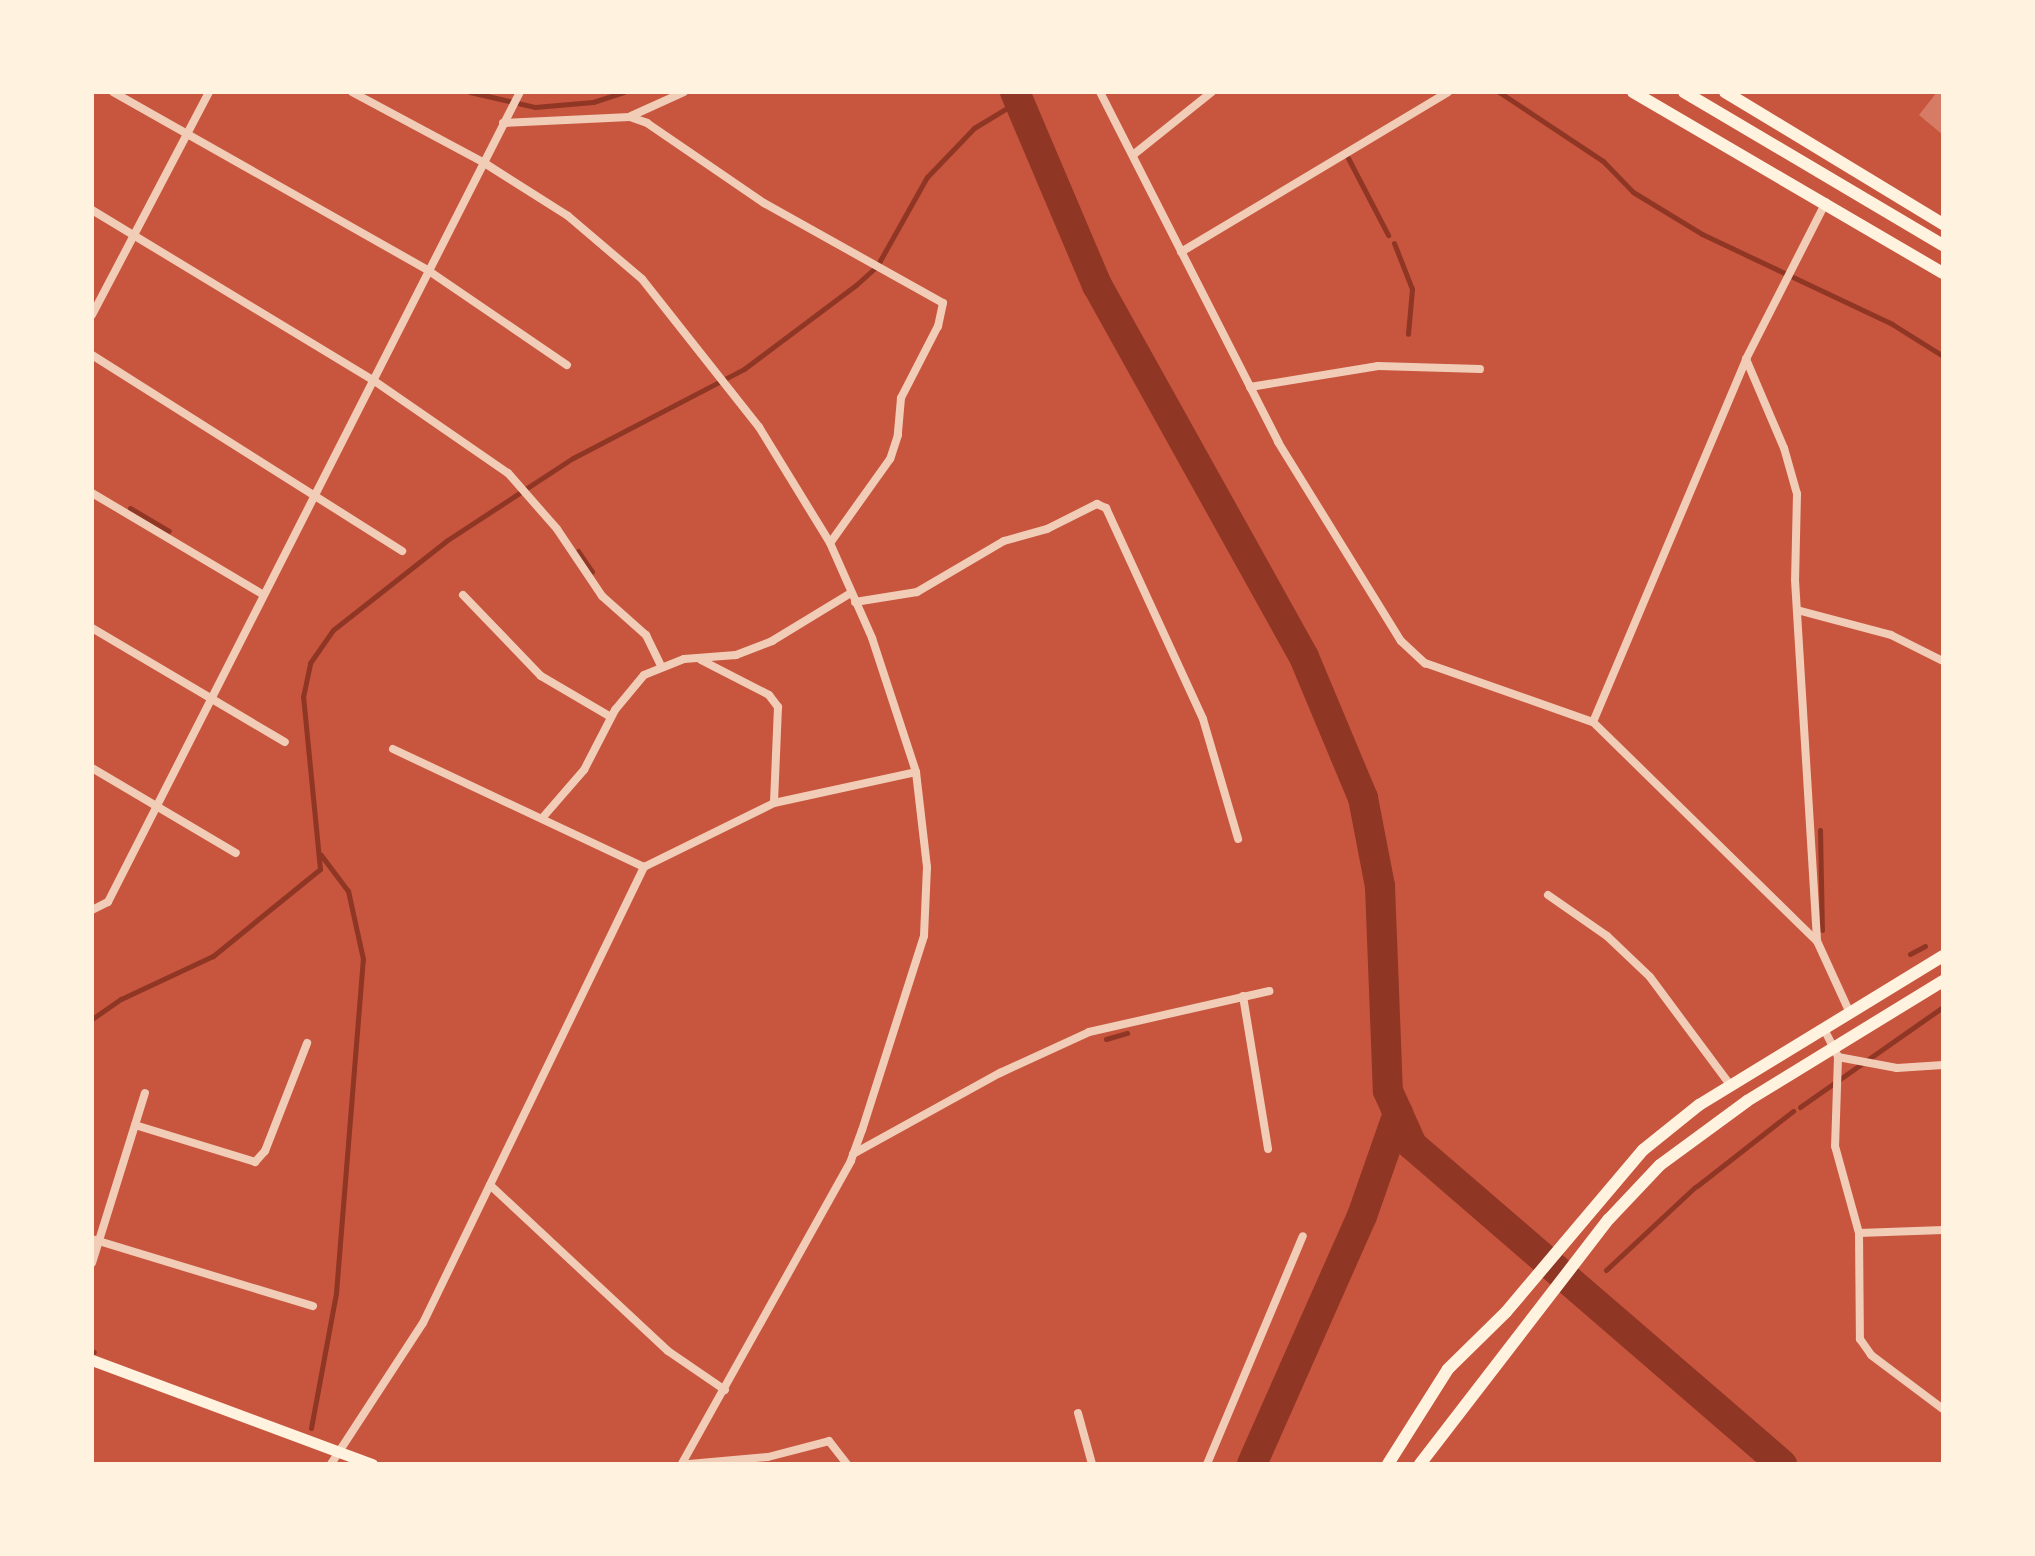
<!DOCTYPE html>
<style>
body{margin:0}
#map{position:relative;width:2035px;height:1556px;overflow:hidden;background:#c8553d;font-family:"Asap Condensed",sans-serif}
div>[style]{position:absolute}
.stream>*{height:5px;margin:-2.5px;padding:0 2.5px;transform-origin:2.5px;border-radius:2.5px;background:#8f3625}
.river>*{height:30px;margin:-15px;padding:0 15px;transform-origin:15px;border-radius:15px;background:#8f3625}
.building>*{inset:0;background:#d67c66}
.minor>*{height:8px;margin:-4px;padding:0 4px;transform-origin:4px;border-radius:4px;background:#f1ccb7}
.secondary>*{height:11px;margin:-5.5px;padding:0 5.5px;transform-origin:5.5px;border-radius:5.5px;background:#fff3e0}
.primary>*{height:12px;margin:-6px;padding:0 6px;transform-origin:6px;border-radius:6px;background:#fff3e0}
.trunk>*{height:12px;margin:-6px;padding:0 6px;transform-origin:6px;border-radius:6px;background:#fff3e0}
span{translate:-50% -50%;white-space:nowrap;text-align:center;line-height:1.15;-webkit-text-stroke:6px #fff3e0;paint-order:stroke}
.frame{position:absolute;inset:0;border:94px solid #fff3e0;pointer-events:none}
</style>
<div id="map">
<div class="stream">
<div style="left:470px;top:92px;width:67px;rotate:13deg"></div>
<div style="left:535px;top:107px;width:58px;rotate:-4.9deg"></div>
<div style="left:593px;top:102px;width:32px;rotate:-18deg"></div>
<div style="left:1499px;top:92px;width:125px;rotate:33.6deg"></div>
<div style="left:1603px;top:161px;width:43px;rotate:45.9deg"></div>
<div style="left:1633px;top:192px;width:81px;rotate:31.3deg"></div>
<div style="left:1702px;top:234px;width:210px;rotate:25.3deg"></div>
<div style="left:1892px;top:324px;width:60px;rotate:32.1deg"></div>
<div style="left:1348px;top:158px;width:87px;rotate:62.5deg"></div>
<div style="left:1394px;top:243px;width:49px;rotate:68.6deg"></div>
<div style="left:1412px;top:289px;width:45px;rotate:95.1deg"></div>
<div style="left:130px;top:508px;width:45px;rotate:30.5deg"></div>
<div style="left:578px;top:551px;width:25px;rotate:56deg"></div>
<div style="left:1820px;top:830px;width:100px;rotate:88.9deg"></div>
<div style="left:1910px;top:954px;width:17px;rotate:-28deg"></div>
<div style="left:92px;top:1019px;width:35px;rotate:-35deg"></div>
<div style="left:121px;top:999px;width:102px;rotate:-25.1deg"></div>
<div style="left:213px;top:956px;width:138px;rotate:-39.1deg"></div>
<div style="left:320px;top:869px;width:173px;rotate:-95.6deg"></div>
<div style="left:303px;top:697px;width:35px;rotate:-78deg"></div>
<div style="left:310px;top:663px;width:40px;rotate:-55.1deg"></div>
<div style="left:333px;top:630px;width:144px;rotate:-38.2deg"></div>
<div style="left:446px;top:541px;width:152px;rotate:-33.2deg"></div>
<div style="left:573px;top:458px;width:193px;rotate:-27.5deg"></div>
<div style="left:744px;top:369px;width:140px;rotate:-36.9deg"></div>
<div style="left:856px;top:285px;width:28px;rotate:-42deg"></div>
<div style="left:877px;top:266px;width:102px;rotate:-60.7deg"></div>
<div style="left:927px;top:177px;width:68px;rotate:-46.2deg"></div>
<div style="left:974px;top:128px;width:50px;rotate:-31.2deg"></div>
<div style="left:1106px;top:1039px;width:22px;rotate:-16deg"></div>
<div style="left:1800px;top:1107px;width:174px;rotate:-35deg"></div>
<div style="left:1697px;top:1186px;width:122px;rotate:-38deg"></div>
<div style="left:1606px;top:1270px;width:122px;rotate:-43deg"></div>
<div style="left:92px;top:1351px;width:2px;rotate:27deg"></div>
<div style="left:311px;top:1428px;width:137px;rotate:-79.5deg"></div>
<div style="left:336px;top:1293px;width:335px;rotate:-85.4deg"></div>
<div style="left:363px;top:959px;width:70px;rotate:-102.4deg"></div>
<div style="left:348px;top:891px;width:45px;rotate:-126.9deg"></div>
</div>
<div class="river">
<div style="left:1015px;top:92px;width:210px;rotate:67deg"></div>
<div style="left:1097px;top:285px;width:426px;rotate:60.9deg"></div>
<div style="left:1304px;top:657px;width:153px;rotate:67.3deg"></div>
<div style="left:1363px;top:798px;width:90px;rotate:79.1deg"></div>
<div style="left:1380px;top:886px;width:205px;rotate:87.8deg"></div>
<div style="left:1388px;top:1091px;width:59px;rotate:66deg"></div>
<div style="left:1412px;top:1145px;width:489px;rotate:40.8deg"></div>
<div style="left:1252px;top:1464px;width:271px;rotate:-66.1deg"></div>
<div style="left:1362px;top:1216px;width:109px;rotate:-70.7deg"></div>
</div>
<div class="building">
<div style="clip-path:polygon(1937px 92px,1943px 92px,1943px 135px,1919px 115px)"></div>
</div>
<div class="minor">
<div style="left:113px;top:92px;width:363px;rotate:29.5deg"></div>
<div style="left:429px;top:271px;width:167px;rotate:34.3deg"></div>
<div style="left:352px;top:92px;width:152px;rotate:28.2deg"></div>
<div style="left:486px;top:164px;width:97px;rotate:32.4deg"></div>
<div style="left:568px;top:216px;width:97px;rotate:40.4deg"></div>
<div style="left:642px;top:279px;width:189px;rotate:51.7deg"></div>
<div style="left:759px;top:427px;width:136px;rotate:58.5deg"></div>
<div style="left:830px;top:543px;width:104px;rotate:66.1deg"></div>
<div style="left:872px;top:638px;width:141px;rotate:71.8deg"></div>
<div style="left:916px;top:772px;width:96px;rotate:83.4deg"></div>
<div style="left:927px;top:867px;width:69px;rotate:92.5deg"></div>
<div style="left:924px;top:936px;width:204px;rotate:107.7deg"></div>
<div style="left:862px;top:1130px;width:33px;rotate:110deg"></div>
<div style="left:851px;top:1161px;width:347px;rotate:119.2deg"></div>
<div style="left:1100px;top:92px;width:393px;rotate:63deg"></div>
<div style="left:1278px;top:442px;width:234px;rotate:58.3deg"></div>
<div style="left:1401px;top:641px;width:33px;rotate:43deg"></div>
<div style="left:1425px;top:663px;width:178px;rotate:19.4deg"></div>
<div style="left:1593px;top:722px;width:313px;rotate:44.4deg"></div>
<div style="left:1817px;top:941px;width:79px;rotate:65.4deg"></div>
<div style="left:631px;top:116px;width:58px;rotate:-24.4deg"></div>
<div style="left:503px;top:123px;width:127px;rotate:-2.7deg"></div>
<div style="left:630px;top:117px;width:18px;rotate:19deg"></div>
<div style="left:647px;top:123px;width:142px;rotate:34.4deg"></div>
<div style="left:764px;top:203px;width:205px;rotate:29.2deg"></div>
<div style="left:943px;top:303px;width:24px;rotate:102deg"></div>
<div style="left:938px;top:326px;width:81px;rotate:117.2deg"></div>
<div style="left:901px;top:398px;width:37px;rotate:95deg"></div>
<div style="left:898px;top:435px;width:25px;rotate:108deg"></div>
<div style="left:890px;top:459px;width:103px;rotate:125.5deg"></div>
<div style="left:1133px;top:155px;width:101px;rotate:-38.6deg"></div>
<div style="left:92px;top:210px;width:328px;rotate:31.2deg"></div>
<div style="left:373px;top:380px;width:164px;rotate:34.6deg"></div>
<div style="left:508px;top:473px;width:74px;rotate:48.8deg"></div>
<div style="left:557px;top:529px;width:81px;rotate:56.1deg"></div>
<div style="left:602px;top:596px;width:59px;rotate:41.6deg"></div>
<div style="left:646px;top:635px;width:32px;rotate:64deg"></div>
<div style="left:1181px;top:252px;width:311px;rotate:-30.9deg"></div>
<div style="left:92px;top:315px;width:252px;rotate:-62.3deg"></div>
<div style="left:92px;top:355px;width:367px;rotate:32.3deg"></div>
<div style="left:1746px;top:359px;width:97px;rotate:66.9deg"></div>
<div style="left:1784px;top:448px;width:48px;rotate:74.2deg"></div>
<div style="left:1797px;top:494px;width:86px;rotate:91.3deg"></div>
<div style="left:1795px;top:580px;width:361px;rotate:86.5deg"></div>
<div style="left:1250px;top:387px;width:130px;rotate:-9.3deg"></div>
<div style="left:1378px;top:366px;width:102px;rotate:1.7deg"></div>
<div style="left:92px;top:493px;width:198px;rotate:30.7deg"></div>
<div style="left:463px;top:595px;width:112px;rotate:46.1deg"></div>
<div style="left:541px;top:676px;width:81px;rotate:30.4deg"></div>
<div style="left:855px;top:602px;width:63px;rotate:-9.2deg"></div>
<div style="left:917px;top:592px;width:101px;rotate:-30.4deg"></div>
<div style="left:1004px;top:541px;width:45px;rotate:-15.6deg"></div>
<div style="left:1047px;top:529px;width:56px;rotate:-26.6deg"></div>
<div style="left:1097px;top:504px;width:10px;rotate:24deg"></div>
<div style="left:1106px;top:508px;width:232px;rotate:65.3deg"></div>
<div style="left:1203px;top:719px;width:125px;rotate:73.7deg"></div>
<div style="left:1797px;top:610px;width:97px;rotate:14.9deg"></div>
<div style="left:1891px;top:635px;width:58px;rotate:26.6deg"></div>
<div style="left:92px;top:628px;width:224px;rotate:30.6deg"></div>
<div style="left:701px;top:660px;width:76px;rotate:27.2deg"></div>
<div style="left:769px;top:695px;width:15px;rotate:53deg"></div>
<div style="left:778px;top:707px;width:96px;rotate:92.4deg"></div>
<div style="left:1593px;top:722px;width:394px;rotate:-67.1deg"></div>
<div style="left:1746px;top:359px;width:176px;rotate:-63deg"></div>
<div style="left:393px;top:749px;width:277px;rotate:25.2deg"></div>
<div style="left:92px;top:768px;width:167px;rotate:30.6deg"></div>
<div style="left:544px;top:816px;width:61px;rotate:-49deg"></div>
<div style="left:584px;top:770px;width:68px;rotate:-62.7deg"></div>
<div style="left:615px;top:710px;width:45px;rotate:-50.4deg"></div>
<div style="left:644px;top:675px;width:43px;rotate:-21.8deg"></div>
<div style="left:684px;top:659px;width:52px;rotate:-4.4deg"></div>
<div style="left:736px;top:655px;width:39px;rotate:-21deg"></div>
<div style="left:772px;top:641px;width:92px;rotate:-31.3deg"></div>
<div style="left:1548px;top:895px;width:72px;rotate:34.8deg"></div>
<div style="left:1607px;top:936px;width:59px;rotate:43.6deg"></div>
<div style="left:1650px;top:977px;width:136px;rotate:53.4deg"></div>
<div style="left:92px;top:910px;width:18px;rotate:-27deg"></div>
<div style="left:108px;top:902px;width:909px;rotate:-63.04deg"></div>
<div style="left:1243px;top:996px;width:155px;rotate:80.7deg"></div>
<div style="left:1824px;top:1029px;width:31px;rotate:63deg"></div>
<div style="left:1838px;top:1057px;width:89px;rotate:91.9deg"></div>
<div style="left:1835px;top:1146px;width:90px;rotate:74.6deg"></div>
<div style="left:1859px;top:1233px;width:106px;rotate:89.5deg"></div>
<div style="left:1860px;top:1339px;width:19px;rotate:55deg"></div>
<div style="left:1871px;top:1355px;width:90px;rotate:36.9deg"></div>
<div style="left:1838px;top:1057px;width:60px;rotate:10.6deg"></div>
<div style="left:1897px;top:1068px;width:46px;rotate:-3.7deg"></div>
<div style="left:135px;top:1125px;width:126px;rotate:17.1deg"></div>
<div style="left:255px;top:1162px;width:15px;rotate:-48deg"></div>
<div style="left:265px;top:1151px;width:116px;rotate:-68.7deg"></div>
<div style="left:853px;top:1154px;width:168px;rotate:-28.9deg"></div>
<div style="left:1000px;top:1073px;width:98px;rotate:-24.7deg"></div>
<div style="left:1089px;top:1032px;width:185px;rotate:-12.8deg"></div>
<div style="left:490px;top:1185px;width:243px;rotate:43deg"></div>
<div style="left:668px;top:1351px;width:69px;rotate:34.4deg"></div>
<div style="left:1859px;top:1233px;width:84px;rotate:-2deg"></div>
<div style="left:92px;top:1239px;width:231px;rotate:16.9deg"></div>
<div style="left:92px;top:1263px;width:178px;rotate:-72.7deg"></div>
<div style="left:1078px;top:1413px;width:53px;rotate:74.6deg"></div>
<div style="left:331px;top:1464px;width:168px;rotate:-56.9deg"></div>
<div style="left:423px;top:1323px;width:507px;rotate:-64.14deg"></div>
<div style="left:644px;top:867px;width:145px;rotate:-26.2deg"></div>
<div style="left:774px;top:803px;width:145px;rotate:-12.3deg"></div>
<div style="left:689px;top:1464px;width:79px;rotate:-5.1deg"></div>
<div style="left:768px;top:1457px;width:63px;rotate:-14.7deg"></div>
<div style="left:829px;top:1441px;width:29px;rotate:52deg"></div>
<div style="left:1207px;top:1464px;width:247px;rotate:-67.2deg"></div>
</div>
<div class="secondary">
<div style="left:92px;top:1360px;width:299px;rotate:20.4deg"></div>
</div>
<div class="primary">
<div style="left:1633px;top:92px;width:359px;rotate:30.3deg"></div>
<div style="left:1725px;top:92px;width:255px;rotate:31.2deg"></div>
<div style="left:1388px;top:1464px;width:112px;rotate:-57.7deg"></div>
<div style="left:1448px;top:1369px;width:81px;rotate:-44.5deg"></div>
<div style="left:1506px;top:1312px;width:212px;rotate:-49.8deg"></div>
<div style="left:1643px;top:1150px;width:72px;rotate:-38.8deg"></div>
<div style="left:1699px;top:1105px;width:286px;rotate:-31.4deg"></div>
<div style="left:1420px;top:1464px;width:309px;rotate:-52.4deg"></div>
<div style="left:1609px;top:1219px;width:74px;rotate:-46.6deg"></div>
<div style="left:1660px;top:1165px;width:108px;rotate:-36.3deg"></div>
<div style="left:1747px;top:1101px;width:230px;rotate:-31.5deg"></div>
</div>
<div class="trunk">
<div style="left:1684px;top:92px;width:301px;rotate:30.6deg"></div>
</div>
<div class="frame"></div>
</div>
